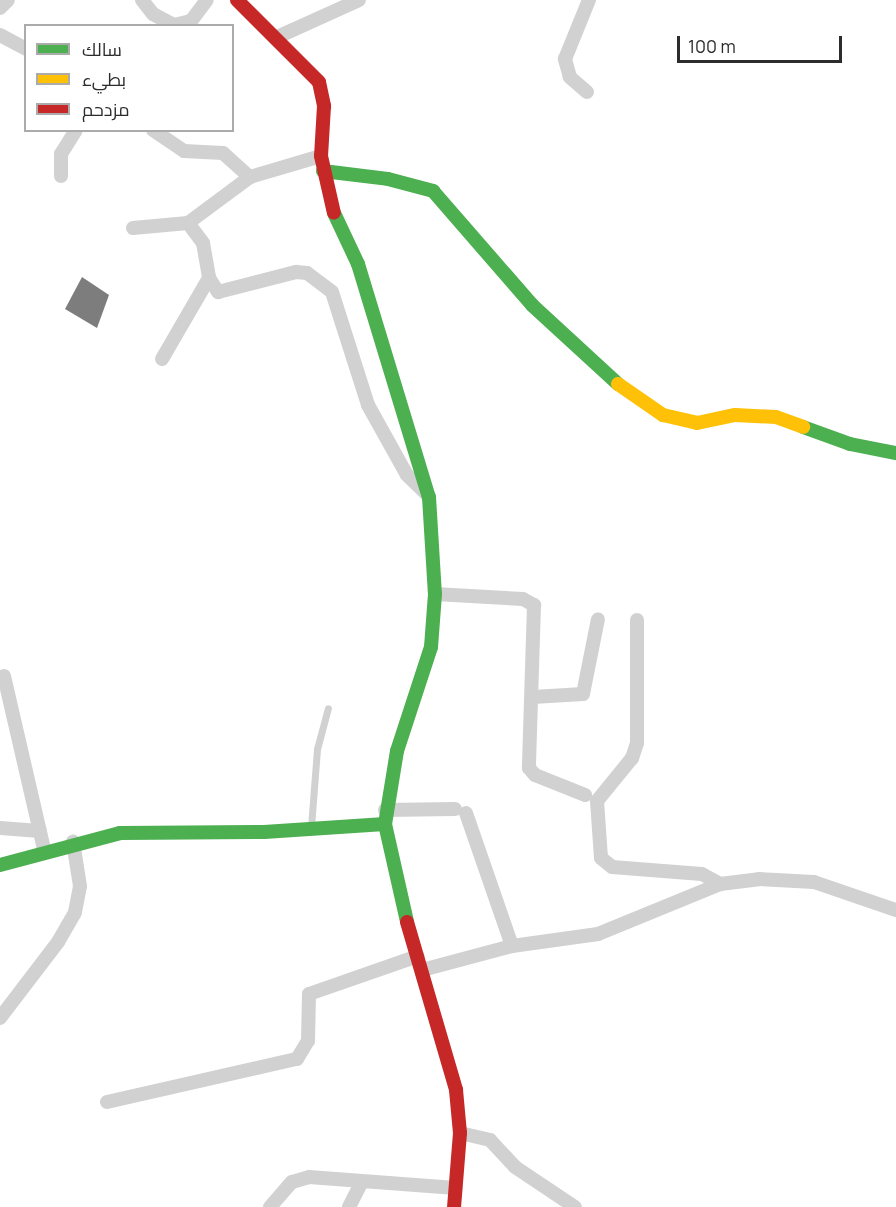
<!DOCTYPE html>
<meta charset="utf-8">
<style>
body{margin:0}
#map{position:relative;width:896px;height:1207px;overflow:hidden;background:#fff;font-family:Manrope,Cairo,sans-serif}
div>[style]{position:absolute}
.building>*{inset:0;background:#7d7d7d}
.lane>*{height:7px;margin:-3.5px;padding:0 3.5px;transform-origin:3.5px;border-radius:3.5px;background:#d1d1d1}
.street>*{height:14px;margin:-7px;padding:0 7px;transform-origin:7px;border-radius:7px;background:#d1d1d1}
.fast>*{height:14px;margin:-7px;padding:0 7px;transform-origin:7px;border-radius:7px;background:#4caf50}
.slow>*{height:14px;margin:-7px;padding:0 7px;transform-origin:7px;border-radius:7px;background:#ffc107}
.jam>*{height:14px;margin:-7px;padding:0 7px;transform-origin:7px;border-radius:7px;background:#c62828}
span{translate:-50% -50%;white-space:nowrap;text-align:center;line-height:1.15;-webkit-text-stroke:6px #fff;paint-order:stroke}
.legend{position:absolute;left:24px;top:24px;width:210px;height:108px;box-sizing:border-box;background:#fff;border:2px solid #ababab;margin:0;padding:8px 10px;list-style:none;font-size:18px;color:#2c2c2c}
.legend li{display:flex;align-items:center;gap:12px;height:30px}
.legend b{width:30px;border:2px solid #ababab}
.scale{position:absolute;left:677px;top:36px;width:165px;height:27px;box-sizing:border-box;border:3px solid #2c2c2c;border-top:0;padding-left:8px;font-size:18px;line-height:21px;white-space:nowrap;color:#2c2c2c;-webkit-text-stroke:4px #fff;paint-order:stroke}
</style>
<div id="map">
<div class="building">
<div style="clip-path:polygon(82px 277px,109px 295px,97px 328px,65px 309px)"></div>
</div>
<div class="lane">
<div style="left:311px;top:827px;width:78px;rotate:-85.6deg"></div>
<div style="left:317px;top:749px;width:42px;rotate:-75deg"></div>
</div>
<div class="street">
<div style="left:142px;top:0;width:18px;rotate:52deg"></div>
<div style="left:153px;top:14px;width:24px;rotate:28deg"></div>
<div style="left:174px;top:25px;width:17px;rotate:-13deg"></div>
<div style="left:191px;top:21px;width:26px;rotate:-53deg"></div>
<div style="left:0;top:8px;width:11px;rotate:-45deg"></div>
<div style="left:0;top:35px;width:30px;rotate:28deg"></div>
<div style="left:275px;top:38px;width:92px;rotate:-24.3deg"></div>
<div style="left:587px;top:92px;width:23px;rotate:-139deg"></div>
<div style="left:570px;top:77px;width:19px;rotate:-106deg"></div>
<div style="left:565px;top:59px;width:64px;rotate:-67.9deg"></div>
<div style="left:153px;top:130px;width:37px;rotate:34deg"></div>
<div style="left:184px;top:151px;width:39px;rotate:3deg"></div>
<div style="left:223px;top:153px;width:36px;rotate:42deg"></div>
<div style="left:250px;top:177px;width:74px;rotate:-16.5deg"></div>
<div style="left:61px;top:176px;width:22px;rotate:-90deg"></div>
<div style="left:61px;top:154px;width:28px;rotate:-58deg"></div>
<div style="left:188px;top:223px;width:25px;rotate:53deg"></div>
<div style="left:203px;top:243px;width:36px;rotate:80deg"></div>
<div style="left:209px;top:278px;width:17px;rotate:57deg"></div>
<div style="left:218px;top:292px;width:81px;rotate:-14.4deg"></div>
<div style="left:296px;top:272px;width:11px;rotate:5deg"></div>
<div style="left:307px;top:273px;width:31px;rotate:37deg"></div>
<div style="left:332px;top:292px;width:119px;rotate:72.3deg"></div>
<div style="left:368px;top:405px;width:80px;rotate:60.9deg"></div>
<div style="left:407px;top:475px;width:29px;rotate:44deg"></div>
<div style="left:133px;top:228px;width:55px;rotate:-5.2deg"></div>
<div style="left:188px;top:223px;width:77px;rotate:-36.6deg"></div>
<div style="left:162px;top:359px;width:94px;rotate:-59.9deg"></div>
<div style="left:435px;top:594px;width:88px;rotate:3.3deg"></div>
<div style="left:523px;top:599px;width:13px;rotate:29deg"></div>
<div style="left:534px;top:605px;width:163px;rotate:91.8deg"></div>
<div style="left:529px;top:768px;width:9px;rotate:49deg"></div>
<div style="left:535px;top:775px;width:54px;rotate:21.8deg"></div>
<div style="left:637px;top:620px;width:123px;rotate:90deg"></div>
<div style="left:637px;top:743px;width:16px;rotate:108deg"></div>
<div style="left:632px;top:758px;width:55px;rotate:129.1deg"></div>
<div style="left:597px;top:801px;width:57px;rotate:86deg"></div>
<div style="left:601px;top:858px;width:14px;rotate:39deg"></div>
<div style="left:612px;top:867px;width:90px;rotate:4.4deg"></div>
<div style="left:702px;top:874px;width:21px;rotate:29deg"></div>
<div style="left:4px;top:676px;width:178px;rotate:77deg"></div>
<div style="left:533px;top:697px;width:50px;rotate:-3.4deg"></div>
<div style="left:583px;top:694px;width:76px;rotate:-78.7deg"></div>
<div style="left:385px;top:810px;width:70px;rotate:-0.8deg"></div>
<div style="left:466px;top:813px;width:141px;rotate:70.9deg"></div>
<div style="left:0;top:828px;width:40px;rotate:4.3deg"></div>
<div style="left:422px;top:970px;width:93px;rotate:-14.9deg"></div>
<div style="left:512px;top:946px;width:87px;rotate:-7.9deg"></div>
<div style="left:598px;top:934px;width:132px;rotate:-22.3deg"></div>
<div style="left:720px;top:884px;width:39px;rotate:-7deg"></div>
<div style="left:759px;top:879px;width:55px;rotate:3.1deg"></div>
<div style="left:814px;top:882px;width:87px;rotate:18.9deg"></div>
<div style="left:0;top:1018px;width:96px;rotate:-52.7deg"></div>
<div style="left:58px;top:942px;width:34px;rotate:-60deg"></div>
<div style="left:75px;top:912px;width:26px;rotate:-79deg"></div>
<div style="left:80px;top:886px;width:45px;rotate:-99deg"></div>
<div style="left:107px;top:1102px;width:195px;rotate:-12.8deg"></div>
<div style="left:297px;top:1059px;width:21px;rotate:-59deg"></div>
<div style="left:308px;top:1041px;width:47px;rotate:-88.8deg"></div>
<div style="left:309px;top:994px;width:115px;rotate:-19.2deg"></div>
<div style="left:460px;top:1133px;width:31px;rotate:13deg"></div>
<div style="left:490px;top:1140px;width:37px;rotate:47deg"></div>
<div style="left:515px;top:1167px;width:72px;rotate:33.7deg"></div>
<div style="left:270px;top:1207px;width:33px;rotate:-49deg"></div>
<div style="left:292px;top:1182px;width:18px;rotate:-16deg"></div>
<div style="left:309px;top:1177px;width:147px;rotate:4.3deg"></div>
<div style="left:349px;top:1207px;width:28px;rotate:-63deg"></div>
</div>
<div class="fast">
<div style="left:323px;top:171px;width:65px;rotate:7deg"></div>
<div style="left:388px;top:179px;width:47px;rotate:14.9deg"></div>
<div style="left:433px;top:191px;width:151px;rotate:49deg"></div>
<div style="left:532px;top:305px;width:117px;rotate:42.6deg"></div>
<div style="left:334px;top:213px;width:56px;rotate:64.8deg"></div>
<div style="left:358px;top:264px;width:244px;rotate:73.1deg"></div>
<div style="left:429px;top:497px;width:97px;rotate:86.5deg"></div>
<div style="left:435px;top:594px;width:53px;rotate:94.3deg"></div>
<div style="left:431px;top:647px;width:109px;rotate:108.1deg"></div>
<div style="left:397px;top:751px;width:74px;rotate:99.3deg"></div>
<div style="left:385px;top:824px;width:100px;rotate:77.3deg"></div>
<div style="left:803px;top:427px;width:50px;rotate:19.9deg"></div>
<div style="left:850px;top:444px;width:47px;rotate:11.1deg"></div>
<div style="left:0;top:865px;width:124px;rotate:-14.9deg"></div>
<div style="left:120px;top:833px;width:144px;rotate:-0.4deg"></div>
<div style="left:264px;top:832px;width:121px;rotate:-3.8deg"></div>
</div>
<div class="slow">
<div style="left:618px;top:384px;width:55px;rotate:34.6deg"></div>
<div style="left:663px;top:415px;width:35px;rotate:13deg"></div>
<div style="left:697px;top:423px;width:39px;rotate:-12deg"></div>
<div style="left:735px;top:415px;width:41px;rotate:2.8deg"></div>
<div style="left:776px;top:417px;width:29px;rotate:20deg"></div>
</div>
<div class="jam">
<div style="left:237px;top:0;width:116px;rotate:45deg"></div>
<div style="left:319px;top:82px;width:25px;rotate:78deg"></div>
<div style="left:324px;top:106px;width:50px;rotate:93.4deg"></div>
<div style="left:321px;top:156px;width:58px;rotate:77.2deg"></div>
<div style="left:407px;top:922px;width:175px;rotate:73.7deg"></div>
<div style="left:456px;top:1090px;width:43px;rotate:84.7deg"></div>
<div style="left:460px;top:1133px;width:74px;rotate:94.6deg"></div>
</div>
<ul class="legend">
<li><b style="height:8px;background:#4caf50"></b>سالك</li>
<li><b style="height:8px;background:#ffc107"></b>بطيء</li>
<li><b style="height:8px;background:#c62828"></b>مزدحم</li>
</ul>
<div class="scale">100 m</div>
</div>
